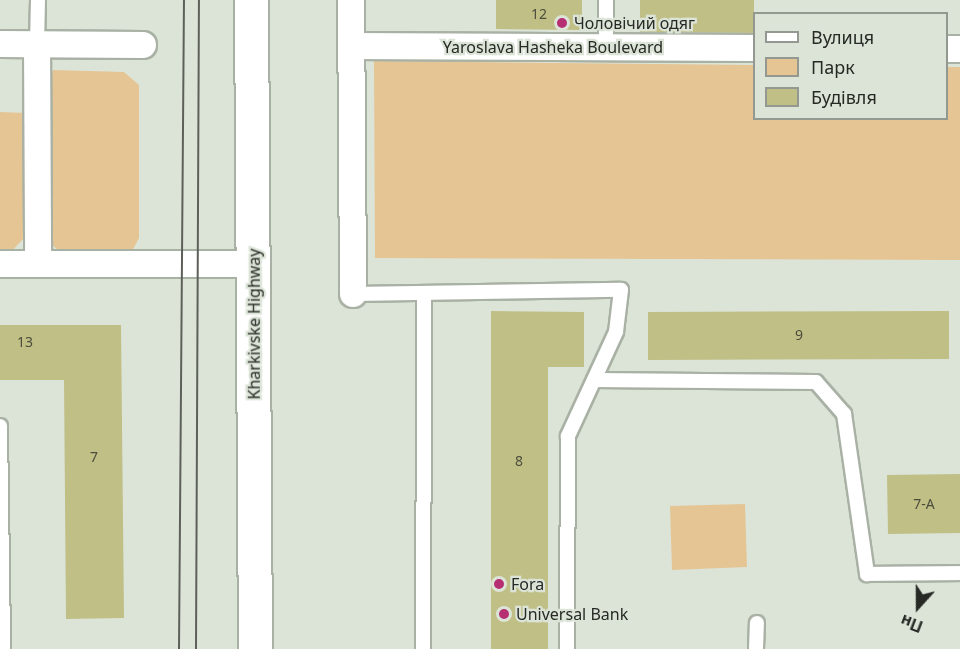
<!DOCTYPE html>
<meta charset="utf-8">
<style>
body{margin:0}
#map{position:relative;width:960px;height:649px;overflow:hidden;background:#dce4d8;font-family:"Noto Sans",sans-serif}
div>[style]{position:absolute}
.green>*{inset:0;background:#e5c594}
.building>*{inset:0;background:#c0bf86}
.roads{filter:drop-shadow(2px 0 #a9b1a5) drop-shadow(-2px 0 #a9b1a5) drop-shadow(0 2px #a9b1a5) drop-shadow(0 -2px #a9b1a5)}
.service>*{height:14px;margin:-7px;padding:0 7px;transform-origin:7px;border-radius:7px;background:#fff}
.minor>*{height:26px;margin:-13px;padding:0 13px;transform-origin:13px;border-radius:13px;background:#fff}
.primary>*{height:33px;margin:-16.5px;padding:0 16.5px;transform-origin:16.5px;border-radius:16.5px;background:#fff}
.tram>*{height:1.5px;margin:-0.75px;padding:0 0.75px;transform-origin:0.75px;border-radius:0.75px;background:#5c6059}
.dots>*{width:16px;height:16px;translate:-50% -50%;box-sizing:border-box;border:3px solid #dce4d8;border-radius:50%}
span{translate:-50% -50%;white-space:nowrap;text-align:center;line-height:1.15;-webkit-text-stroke:4.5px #dce4d8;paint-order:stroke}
.number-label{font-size:14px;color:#4c4e3c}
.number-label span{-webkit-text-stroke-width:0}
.poi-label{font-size:16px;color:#262924}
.left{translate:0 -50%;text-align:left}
.street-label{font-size:16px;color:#262924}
.legend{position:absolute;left:753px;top:12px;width:195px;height:108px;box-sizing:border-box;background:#dce4d8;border:2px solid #939990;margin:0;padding:8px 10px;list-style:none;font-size:18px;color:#262924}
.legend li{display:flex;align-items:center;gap:12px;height:30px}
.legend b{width:30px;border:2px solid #939990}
.north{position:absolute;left:888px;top:577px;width:60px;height:60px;-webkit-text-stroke:4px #dce4d8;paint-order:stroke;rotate:201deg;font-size:16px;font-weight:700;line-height:24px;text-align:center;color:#262924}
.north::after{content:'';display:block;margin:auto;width:21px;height:27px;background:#262924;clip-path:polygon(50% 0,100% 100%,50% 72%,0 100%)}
</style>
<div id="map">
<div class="green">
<div style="clip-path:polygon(374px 61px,754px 65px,754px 118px,946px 118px,947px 67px,960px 67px,960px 260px,375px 258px)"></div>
<div style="clip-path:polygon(53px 70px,124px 72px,139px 85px,139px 238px,130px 255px,64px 255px,43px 237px,43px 89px)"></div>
<div style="clip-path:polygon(0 112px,26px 113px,24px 238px,10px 253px,0 254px)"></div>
<div style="clip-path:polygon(745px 504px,747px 567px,672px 570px,670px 506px)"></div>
</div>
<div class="building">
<div style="clip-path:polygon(496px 0,582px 0,582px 30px,496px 29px)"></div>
<div style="clip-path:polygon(640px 0,754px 0,754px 33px,640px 32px)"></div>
<div style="clip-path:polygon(491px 311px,584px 312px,584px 367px,548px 367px,548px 649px,491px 649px)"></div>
<div style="clip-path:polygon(949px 311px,949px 359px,648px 360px,648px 312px)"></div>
<div style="clip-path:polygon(0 325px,121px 325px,124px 618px,66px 619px,64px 380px,0 380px)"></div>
<div style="clip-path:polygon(960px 474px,960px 533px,888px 534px,887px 475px)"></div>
</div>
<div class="roads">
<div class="service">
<div style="left:606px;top:0;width:48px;rotate:90deg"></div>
<div style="left:37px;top:44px;width:44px;rotate:-88.7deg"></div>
<div style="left:353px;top:294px;width:268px;rotate:-0.9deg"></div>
<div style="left:621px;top:290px;width:42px;rotate:96.8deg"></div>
<div style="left:616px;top:332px;width:115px;rotate:114.8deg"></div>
<div style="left:568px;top:436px;width:213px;rotate:90.3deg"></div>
<div style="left:594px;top:380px;width:222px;rotate:0.5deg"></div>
<div style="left:816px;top:382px;width:43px;rotate:48.8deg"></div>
<div style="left:844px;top:414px;width:162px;rotate:81.8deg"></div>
<div style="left:867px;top:574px;width:93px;rotate:-0.6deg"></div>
<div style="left:0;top:426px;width:223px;rotate:89.2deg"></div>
<div style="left:423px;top:649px;width:356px;rotate:-89.8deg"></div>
<div style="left:756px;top:649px;width:26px;rotate:-88deg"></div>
</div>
<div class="minor">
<div style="left:351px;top:0;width:294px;rotate:89.6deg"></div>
<div style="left:0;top:44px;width:143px;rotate:0.4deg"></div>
<div style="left:37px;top:44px;width:220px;rotate:89.7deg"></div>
<div style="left:352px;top:46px;width:402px;rotate:0.3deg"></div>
<div style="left:946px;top:49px;width:14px"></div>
<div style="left:0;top:264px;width:253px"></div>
</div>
<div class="primary">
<div style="left:251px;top:0;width:649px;rotate:89.65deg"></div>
</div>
</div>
<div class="tram">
<div style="left:179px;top:649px;width:649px;rotate:-89.56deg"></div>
<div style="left:196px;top:649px;width:649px;rotate:-89.74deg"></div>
</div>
<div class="dots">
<div style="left:562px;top:23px;background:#b62f73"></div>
<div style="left:499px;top:584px;background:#b62f73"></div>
<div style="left:504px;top:614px;background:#b62f73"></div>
</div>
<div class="number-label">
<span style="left:539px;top:14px">12</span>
<span style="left:799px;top:335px">9</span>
<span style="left:25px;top:342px">13</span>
<span style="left:94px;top:457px">7</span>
<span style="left:519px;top:461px">8</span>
<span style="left:924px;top:504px">7-А</span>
</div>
<div class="poi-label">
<span class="left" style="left:574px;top:23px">Чоловічий одяг</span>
<span class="left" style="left:511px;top:584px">Fora</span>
<span class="left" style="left:516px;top:614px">Universal Bank</span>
</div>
<div class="street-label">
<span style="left:553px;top:47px">Yaroslava Hasheka Boulevard</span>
<span style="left:254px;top:324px;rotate:-90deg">Kharkivske Highway</span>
</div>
<ul class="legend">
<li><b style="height:8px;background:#fff"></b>Вулиця</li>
<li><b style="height:16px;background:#e5c594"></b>Парк</li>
<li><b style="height:16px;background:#c0bf86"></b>Будівля</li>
</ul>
<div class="north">Пн</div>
</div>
